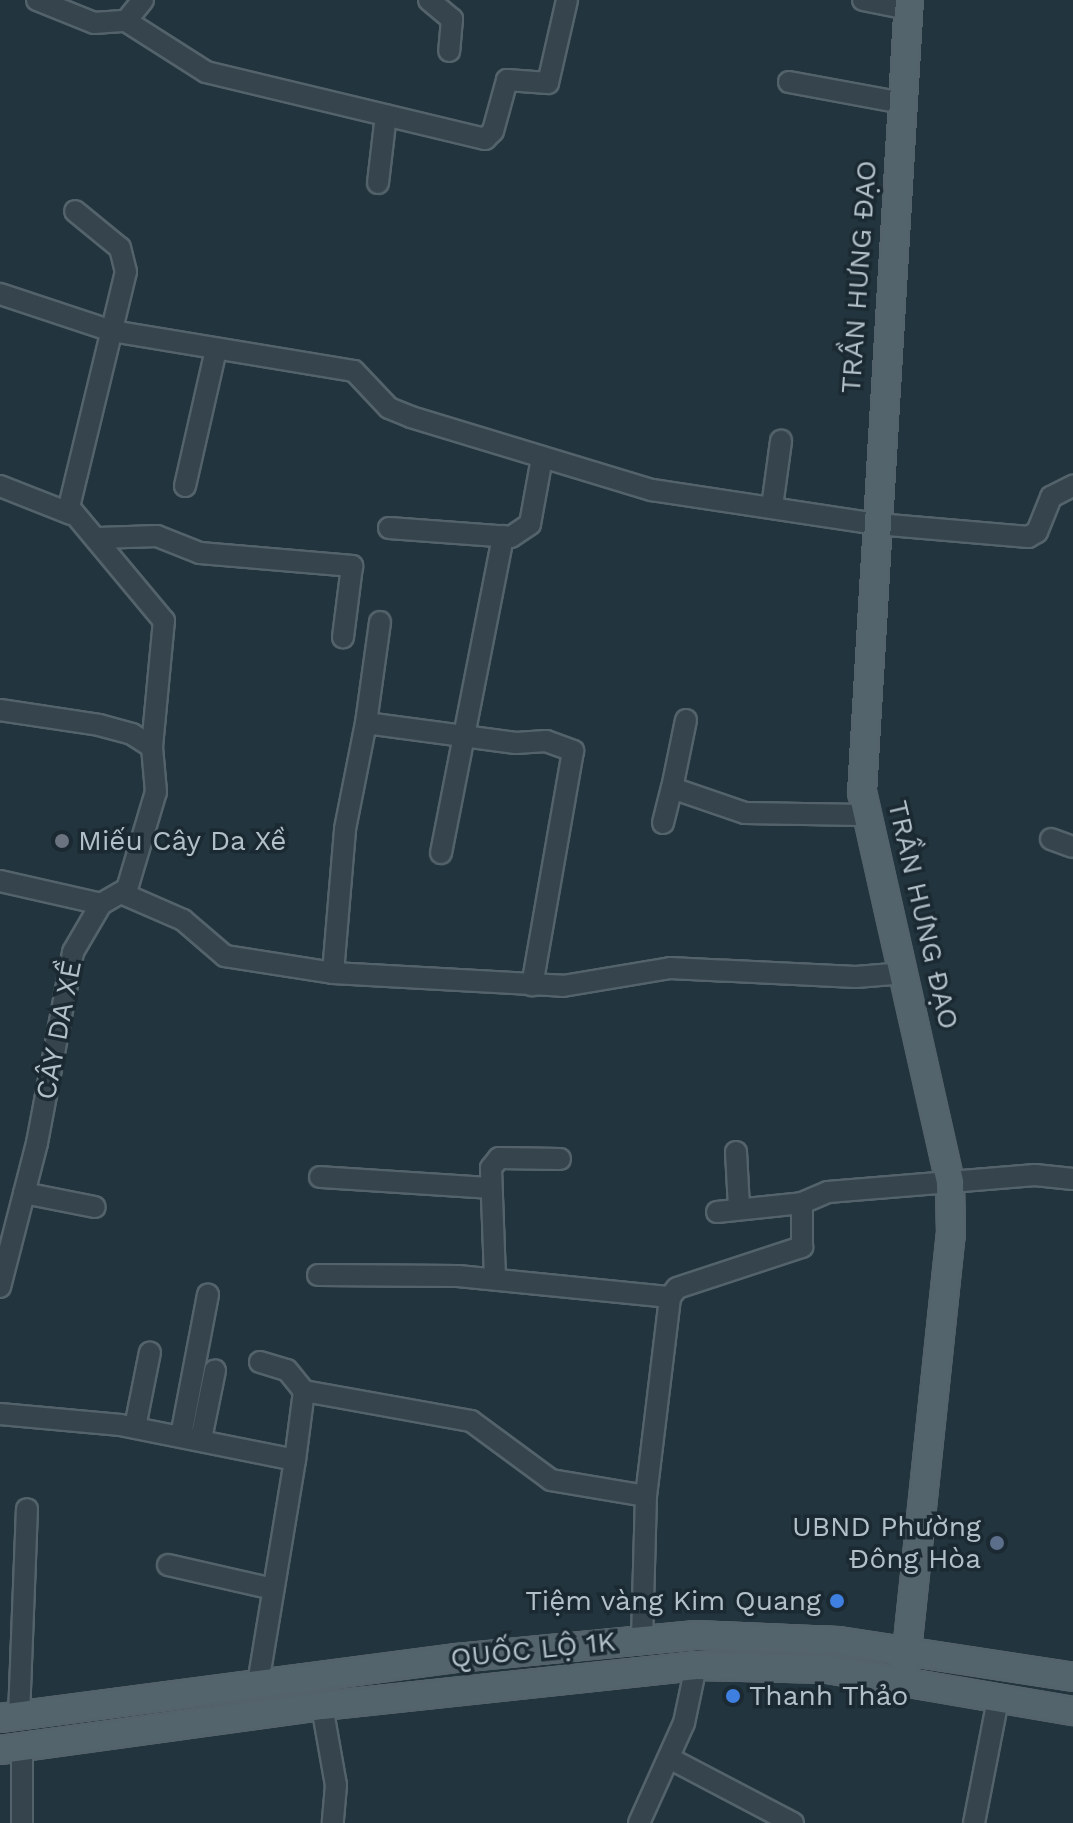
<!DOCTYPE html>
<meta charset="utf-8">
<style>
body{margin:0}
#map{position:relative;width:1073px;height:1823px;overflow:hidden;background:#22343d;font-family:"Work Sans",sans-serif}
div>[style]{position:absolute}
.roads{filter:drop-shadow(2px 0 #54636b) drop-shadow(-2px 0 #54636b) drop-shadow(0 2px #54636b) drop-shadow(0 -2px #54636b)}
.minor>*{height:20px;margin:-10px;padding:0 10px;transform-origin:10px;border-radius:10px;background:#36454d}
.major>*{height:26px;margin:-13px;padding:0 13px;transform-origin:13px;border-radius:13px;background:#54646d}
.dots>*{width:22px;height:22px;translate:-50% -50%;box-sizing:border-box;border:4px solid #1b2a32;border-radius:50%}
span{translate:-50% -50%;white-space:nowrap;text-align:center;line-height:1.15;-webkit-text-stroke:7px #1b2a32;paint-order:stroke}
.street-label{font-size:28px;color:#b2c0c9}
.poi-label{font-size:28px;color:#b2c0c9}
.left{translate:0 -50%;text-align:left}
.right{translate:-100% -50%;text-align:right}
</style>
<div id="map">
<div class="roads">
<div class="minor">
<div style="left:37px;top:0;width:61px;rotate:22deg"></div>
<div style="left:94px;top:23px;width:32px;rotate:-4deg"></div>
<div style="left:126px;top:21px;width:95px;rotate:32.5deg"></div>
<div style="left:206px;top:72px;width:287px;rotate:13.5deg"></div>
<div style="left:485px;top:139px;width:11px;rotate:-45deg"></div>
<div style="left:493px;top:131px;width:53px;rotate:-74.6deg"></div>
<div style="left:507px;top:80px;width:41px;rotate:4.2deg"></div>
<div style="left:548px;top:83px;width:85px;rotate:-77.1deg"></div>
<div style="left:429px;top:0;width:30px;rotate:40deg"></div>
<div style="left:452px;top:19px;width:32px;rotate:95deg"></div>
<div style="left:863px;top:0;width:46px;rotate:11.3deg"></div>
<div style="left:126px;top:21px;width:27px;rotate:-51deg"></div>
<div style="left:789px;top:82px;width:115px;rotate:10.5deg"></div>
<div style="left:378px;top:183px;width:68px;rotate:-83.3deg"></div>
<div style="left:0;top:294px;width:118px;rotate:18.3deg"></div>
<div style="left:112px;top:331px;width:245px;rotate:9.4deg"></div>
<div style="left:354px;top:371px;width:51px;rotate:46.6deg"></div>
<div style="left:389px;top:408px;width:24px;rotate:22deg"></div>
<div style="left:411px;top:417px;width:252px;rotate:16.9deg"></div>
<div style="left:652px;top:490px;width:228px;rotate:8.6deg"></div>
<div style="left:877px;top:524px;width:152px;rotate:4.9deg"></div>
<div style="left:1028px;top:537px;width:10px;rotate:-29deg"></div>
<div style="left:1037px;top:532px;width:38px;rotate:-68deg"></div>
<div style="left:1051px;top:497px;width:25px;rotate:-27deg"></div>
<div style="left:0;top:486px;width:76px;rotate:21.5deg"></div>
<div style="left:185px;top:486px;width:139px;rotate:-77.2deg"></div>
<div style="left:772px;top:507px;width:67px;rotate:-82.2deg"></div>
<div style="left:389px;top:528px;width:122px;rotate:4.2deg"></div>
<div style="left:511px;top:537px;width:23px;rotate:-34deg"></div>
<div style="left:530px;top:524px;width:67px;rotate:-79.7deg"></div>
<div style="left:99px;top:538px;width:58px;rotate:-2deg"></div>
<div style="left:157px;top:536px;width:46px;rotate:21.6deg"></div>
<div style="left:200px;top:553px;width:153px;rotate:4.9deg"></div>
<div style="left:352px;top:566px;width:72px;rotate:97.2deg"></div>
<div style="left:0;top:710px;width:100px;rotate:8.6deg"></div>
<div style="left:99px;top:725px;width:34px;rotate:15deg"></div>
<div style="left:132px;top:734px;width:24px;rotate:33deg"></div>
<div style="left:686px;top:720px;width:69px;rotate:101.6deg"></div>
<div style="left:672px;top:788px;width:77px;rotate:18.9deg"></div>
<div style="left:745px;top:813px;width:118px;rotate:1deg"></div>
<div style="left:366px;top:723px;width:102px;rotate:-82.1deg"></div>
<div style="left:663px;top:823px;width:36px;rotate:-76deg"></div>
<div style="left:1051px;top:839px;width:23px;rotate:20deg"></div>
<div style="left:441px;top:853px;width:323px;rotate:-78.9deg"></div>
<div style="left:0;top:881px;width:104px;rotate:12.8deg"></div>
<div style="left:121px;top:893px;width:68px;rotate:23.5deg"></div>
<div style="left:183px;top:920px;width:55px;rotate:40.6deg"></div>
<div style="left:225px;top:956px;width:109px;rotate:8.9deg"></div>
<div style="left:333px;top:973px;width:230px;rotate:3.2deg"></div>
<div style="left:563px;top:986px;width:109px;rotate:-9.5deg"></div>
<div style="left:670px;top:968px;width:186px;rotate:2.8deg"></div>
<div style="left:856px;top:977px;width:49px;rotate:-4.7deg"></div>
<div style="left:333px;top:973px;width:144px;rotate:-85.2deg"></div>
<div style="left:345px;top:829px;width:108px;rotate:-78.8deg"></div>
<div style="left:366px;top:723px;width:151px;rotate:7.6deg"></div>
<div style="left:516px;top:743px;width:30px;rotate:-4deg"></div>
<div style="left:546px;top:741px;width:29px;rotate:20deg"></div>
<div style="left:573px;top:751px;width:238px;rotate:99.9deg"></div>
<div style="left:736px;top:1152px;width:56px;rotate:86.9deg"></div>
<div style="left:320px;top:1177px;width:170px;rotate:3.7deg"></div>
<div style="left:24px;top:1193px;width:72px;rotate:11.2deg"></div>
<div style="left:717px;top:1212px;width:85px;rotate:-6deg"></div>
<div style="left:318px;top:1275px;width:140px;rotate:0.4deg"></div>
<div style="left:458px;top:1276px;width:213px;rotate:5.7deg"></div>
<div style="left:495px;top:1278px;width:110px;rotate:-92.1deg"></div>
<div style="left:491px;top:1168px;width:13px;rotate:-51deg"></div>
<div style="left:499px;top:1158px;width:61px;rotate:0.9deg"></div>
<div style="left:0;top:1287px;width:149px;rotate:-75.6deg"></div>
<div style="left:37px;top:1143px;width:194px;rotate:-79.3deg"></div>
<div style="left:73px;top:952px;width:56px;rotate:-59.7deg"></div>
<div style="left:101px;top:904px;width:30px;rotate:-30deg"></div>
<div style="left:127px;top:889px;width:101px;rotate:-73.4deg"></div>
<div style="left:156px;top:792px;width:45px;rotate:-95.1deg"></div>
<div style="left:152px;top:747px;width:127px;rotate:-84.6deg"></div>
<div style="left:164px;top:621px;width:148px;rotate:-129.8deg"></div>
<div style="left:69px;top:507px;width:242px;rotate:-76.4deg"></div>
<div style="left:126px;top:272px;width:25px;rotate:-104deg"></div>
<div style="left:120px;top:248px;width:58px;rotate:-140.6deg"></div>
<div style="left:260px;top:1362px;width:28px;rotate:17deg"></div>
<div style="left:287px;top:1370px;width:27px;rotate:51deg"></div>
<div style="left:304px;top:1391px;width:70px;rotate:97.4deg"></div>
<div style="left:304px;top:1391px;width:170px;rotate:10.2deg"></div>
<div style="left:471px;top:1421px;width:99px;rotate:36.4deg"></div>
<div style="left:551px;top:1480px;width:96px;rotate:9.6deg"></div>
<div style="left:0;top:1414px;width:121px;rotate:5.2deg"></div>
<div style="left:120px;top:1425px;width:178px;rotate:11.3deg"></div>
<div style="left:295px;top:1460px;width:227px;rotate:99.4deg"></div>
<div style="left:135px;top:1427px;width:76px;rotate:-78.7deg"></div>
<div style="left:181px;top:1436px;width:144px;rotate:-79.2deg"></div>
<div style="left:201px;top:1439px;width:70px;rotate:-78.5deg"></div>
<div style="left:168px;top:1565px;width:108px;rotate:12.9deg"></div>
<div style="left:642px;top:1639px;width:143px;rotate:-88.4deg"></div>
<div style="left:646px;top:1496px;width:200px;rotate:-83.1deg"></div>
<div style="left:670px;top:1297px;width:11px;rotate:-52deg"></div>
<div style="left:677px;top:1288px;width:132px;rotate:-18.2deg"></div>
<div style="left:802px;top:1247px;width:44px;rotate:-90deg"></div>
<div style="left:802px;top:1203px;width:28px;rotate:-23deg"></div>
<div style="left:828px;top:1192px;width:208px;rotate:-4.7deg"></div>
<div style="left:1035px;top:1175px;width:38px;rotate:6deg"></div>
<div style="left:322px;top:1706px;width:80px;rotate:80deg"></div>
<div style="left:336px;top:1785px;width:38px;rotate:95deg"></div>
<div style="left:19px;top:1716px;width:207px;rotate:-87.8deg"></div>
<div style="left:669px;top:1758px;width:140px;rotate:27.7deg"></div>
<div style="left:22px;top:1823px;width:76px;rotate:-90deg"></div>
<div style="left:639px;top:1823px;width:110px;rotate:-65.8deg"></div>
<div style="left:684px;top:1723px;width:58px;rotate:-78.1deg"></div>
<div style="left:974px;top:1823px;width:126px;rotate:-79deg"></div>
</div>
<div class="major">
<div style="left:904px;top:1679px;width:446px;rotate:-84deg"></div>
<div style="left:951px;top:1235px;width:53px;rotate:-91.1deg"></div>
<div style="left:950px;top:1182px;width:399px;rotate:-102.7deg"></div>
<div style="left:862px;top:793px;width:794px;rotate:-86.61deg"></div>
<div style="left:0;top:1718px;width:461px;rotate:-7.5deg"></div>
<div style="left:457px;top:1658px;width:240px;rotate:-5.5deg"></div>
<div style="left:696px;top:1635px;width:143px;rotate:2.4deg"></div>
<div style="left:839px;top:1641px;width:237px;rotate:8.7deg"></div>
<div style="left:0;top:1750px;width:325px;rotate:-7.8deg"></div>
<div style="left:322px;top:1706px;width:376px;rotate:-6.1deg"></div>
<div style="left:696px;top:1666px;width:131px;rotate:1.3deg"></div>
<div style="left:827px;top:1669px;width:250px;rotate:9.7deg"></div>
</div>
</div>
<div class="dots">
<div style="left:62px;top:841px;background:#6b7280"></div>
<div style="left:997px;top:1543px;background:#5c6f8a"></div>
<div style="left:837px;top:1601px;background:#3f7fe0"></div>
<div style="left:733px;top:1696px;background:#3f7fe0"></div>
</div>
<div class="street-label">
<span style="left:859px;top:277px;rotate:-86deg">TRẦN HƯNG ĐẠO</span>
<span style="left:923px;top:915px;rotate:77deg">TRẦN HƯNG ĐẠO</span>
<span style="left:59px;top:1030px;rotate:-79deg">CÂY DA XỀ</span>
<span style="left:533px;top:1650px;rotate:-6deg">QUỐC LỘ 1K</span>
</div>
<div class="poi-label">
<span class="left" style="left:78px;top:841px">Miếu Cây Da Xề</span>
<span class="right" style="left:981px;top:1543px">UBND Phường<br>Đông Hòa</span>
<span class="right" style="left:821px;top:1601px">Tiệm vàng Kim Quang</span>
<span class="left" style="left:749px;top:1696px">Thanh Thảo</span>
</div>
</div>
